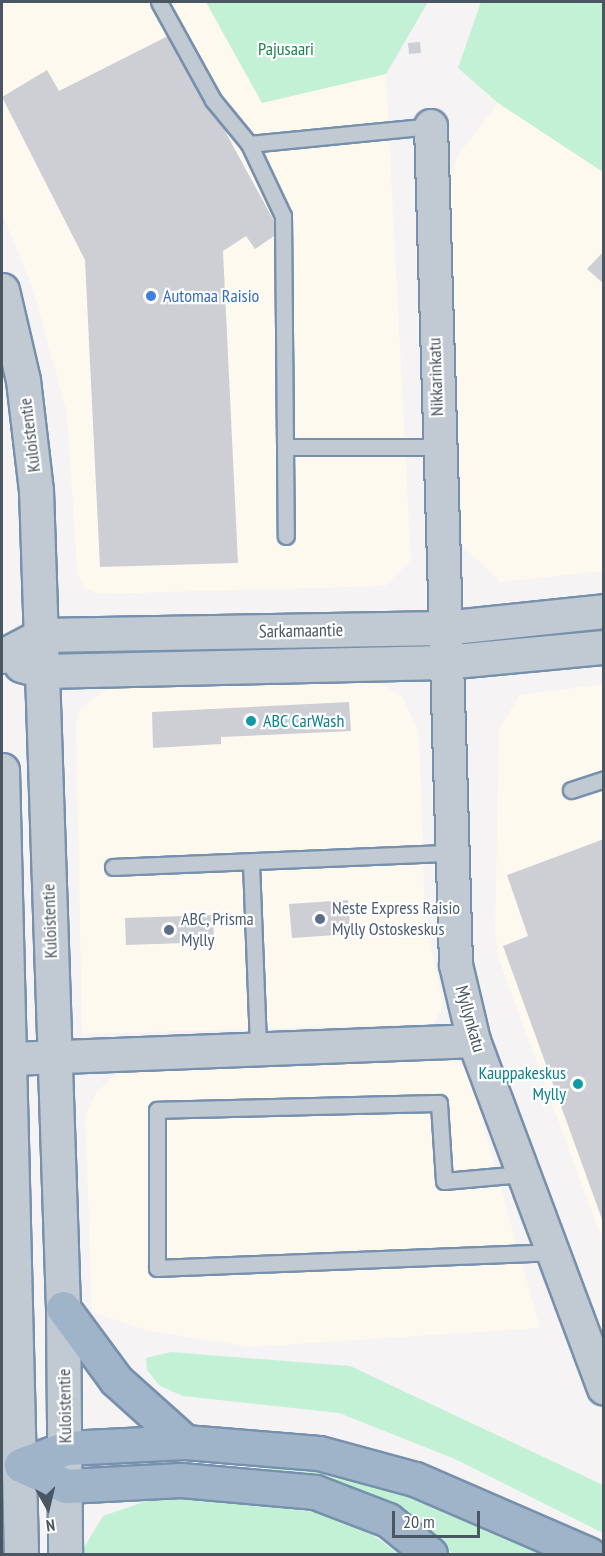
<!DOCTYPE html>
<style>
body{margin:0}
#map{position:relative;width:605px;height:1556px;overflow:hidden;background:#f5f3f3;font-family:"PT Sans Narrow",sans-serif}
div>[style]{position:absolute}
.commercial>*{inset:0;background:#fdf9ef}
.green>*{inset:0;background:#c3f1d5}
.building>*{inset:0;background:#cdcfd5}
.roads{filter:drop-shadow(2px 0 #7690ad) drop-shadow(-2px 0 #7690ad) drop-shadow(0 2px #7690ad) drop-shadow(0 -2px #7690ad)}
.service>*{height:15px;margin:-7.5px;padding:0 7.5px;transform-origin:7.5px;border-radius:7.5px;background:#c1cad2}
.minor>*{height:32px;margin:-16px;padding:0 16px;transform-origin:16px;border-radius:16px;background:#c1cad2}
.tertiary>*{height:33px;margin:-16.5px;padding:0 16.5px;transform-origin:16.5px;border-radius:16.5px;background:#c1cad2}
.trunk>*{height:33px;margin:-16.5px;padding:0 16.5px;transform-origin:16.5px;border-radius:16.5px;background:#9fb4c9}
.dots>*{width:16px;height:16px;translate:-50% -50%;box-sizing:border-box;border:3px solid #fff;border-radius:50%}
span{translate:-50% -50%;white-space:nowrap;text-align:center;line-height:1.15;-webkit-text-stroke:4.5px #fff;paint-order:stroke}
.park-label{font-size:18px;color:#17864f}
.shop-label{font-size:18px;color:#366cbe}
.left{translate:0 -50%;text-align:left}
.street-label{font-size:18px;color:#4a5661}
.culture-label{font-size:18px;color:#0d838f}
.right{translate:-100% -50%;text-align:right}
.service-label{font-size:18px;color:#4e5e75}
.frame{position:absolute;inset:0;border:3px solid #4a5661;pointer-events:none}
.north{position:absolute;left:18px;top:1478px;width:60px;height:60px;-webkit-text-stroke:4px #fff;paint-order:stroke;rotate:172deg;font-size:16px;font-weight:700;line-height:24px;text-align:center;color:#4a5661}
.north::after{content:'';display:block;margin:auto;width:21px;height:27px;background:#4a5661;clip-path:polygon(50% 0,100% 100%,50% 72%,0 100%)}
.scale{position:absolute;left:392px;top:1511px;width:88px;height:27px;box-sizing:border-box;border:3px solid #4a5661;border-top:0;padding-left:8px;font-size:18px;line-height:21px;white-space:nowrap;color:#4a5661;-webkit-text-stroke:4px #fff;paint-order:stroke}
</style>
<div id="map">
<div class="commercial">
<div style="clip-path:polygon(2px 2px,206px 2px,262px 103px,386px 74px,411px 560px,385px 586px,99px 594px,84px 588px,77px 572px,67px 413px,33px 289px,2px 213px)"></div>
<div style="clip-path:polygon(498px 103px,603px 172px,603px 571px,500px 582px,463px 546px,446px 194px,458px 155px)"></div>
<div style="clip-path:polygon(381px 683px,402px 697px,419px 732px,425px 917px,443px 1005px,434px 1024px,82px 1034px,76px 724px,80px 709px,108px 687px)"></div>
<div style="clip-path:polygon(603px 684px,603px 1242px,498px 957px,495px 932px,499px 729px,520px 695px)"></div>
<div style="clip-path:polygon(441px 1060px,458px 1062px,469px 1074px,540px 1328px,250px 1347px,146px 1330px,92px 1312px,85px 1116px,97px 1092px,115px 1075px,135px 1067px)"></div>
</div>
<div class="green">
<div style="clip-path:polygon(206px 2px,428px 2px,386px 74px,262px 103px)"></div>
<div style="clip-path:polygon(481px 2px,603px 2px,603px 172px,498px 103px,458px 68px)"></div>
<div style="clip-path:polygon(171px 1352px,350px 1366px,603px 1485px,603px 1533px,455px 1459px,339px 1413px,183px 1396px,160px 1386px,147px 1370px,146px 1358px)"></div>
<div style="clip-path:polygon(237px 1456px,320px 1468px,425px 1499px,548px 1554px,453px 1554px,413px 1518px,319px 1479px,236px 1463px,157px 1457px)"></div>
<div style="clip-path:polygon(155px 1498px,218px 1500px,322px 1513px,366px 1530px,399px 1554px,80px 1554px,103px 1516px)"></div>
</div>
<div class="building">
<div style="clip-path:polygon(172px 34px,280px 232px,255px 249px,246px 236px,223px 251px,238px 563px,100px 567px,85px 260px,2px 97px,47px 70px,59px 91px)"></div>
<div style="clip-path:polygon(420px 42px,421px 53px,409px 54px,408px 43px)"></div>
<div style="clip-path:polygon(604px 251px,604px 284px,587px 269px)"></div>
<div style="clip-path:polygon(349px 702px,351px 731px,221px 737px,221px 744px,153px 748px,152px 712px)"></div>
<div style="clip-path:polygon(604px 839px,604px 1222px,603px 1222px,503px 946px,528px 936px,507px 875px)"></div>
<div style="clip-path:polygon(348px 900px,351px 934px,292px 938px,289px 904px)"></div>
<div style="clip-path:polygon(213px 915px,214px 942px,126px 945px,125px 918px)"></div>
</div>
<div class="roads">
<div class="service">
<div style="left:159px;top:2px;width:112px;rotate:61.1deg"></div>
<div style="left:213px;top:100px;width:57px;rotate:50.7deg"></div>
<div style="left:249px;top:144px;width:80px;rotate:64.7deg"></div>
<div style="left:283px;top:216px;width:320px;rotate:89.5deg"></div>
<div style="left:249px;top:144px;width:183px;rotate:-5.6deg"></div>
<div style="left:285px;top:447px;width:154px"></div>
<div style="left:571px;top:790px;width:35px;rotate:-18deg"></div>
<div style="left:251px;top:863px;width:186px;rotate:87.8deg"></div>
<div style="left:113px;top:867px;width:337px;rotate:-2.4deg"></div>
<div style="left:522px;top:1174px;width:78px;rotate:174.9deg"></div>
<div style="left:444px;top:1181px;width:78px;rotate:-93.7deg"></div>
<div style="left:439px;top:1103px;width:282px;rotate:178.6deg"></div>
<div style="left:157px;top:1110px;width:158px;rotate:90deg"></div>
<div style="left:157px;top:1268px;width:393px;rotate:-2.3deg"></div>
</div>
<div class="minor">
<div style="left:431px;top:126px;width:839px;rotate:88.29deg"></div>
<div style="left:456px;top:965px;width:78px;rotate:76.7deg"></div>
<div style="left:474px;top:1041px;width:371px;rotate:69.5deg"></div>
<div style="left:10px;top:1059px;width:464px;rotate:-2.2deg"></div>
</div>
<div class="tertiary">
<div style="left:2px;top:290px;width:92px;rotate:76.9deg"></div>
<div style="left:23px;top:380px;width:111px;rotate:83.3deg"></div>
<div style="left:36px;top:490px;width:818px;rotate:88.11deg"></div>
<div style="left:63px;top:1308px;width:246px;rotate:89.5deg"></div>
<div style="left:2px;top:656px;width:45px;rotate:-27.7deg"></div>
<div style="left:42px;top:635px;width:401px;rotate:-1deg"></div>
<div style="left:443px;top:628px;width:162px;rotate:-6deg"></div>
<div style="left:21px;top:665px;width:23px;rotate:15deg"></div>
<div style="left:43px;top:671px;width:401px;rotate:-1.3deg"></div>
<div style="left:444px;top:662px;width:161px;rotate:-5.4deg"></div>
<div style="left:2px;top:770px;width:784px;rotate:88.61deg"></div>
</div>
<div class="trunk">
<div style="left:63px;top:1308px;width:89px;rotate:53.6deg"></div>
<div style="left:116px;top:1380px;width:93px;rotate:41.9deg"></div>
<div style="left:21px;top:1465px;width:48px;rotate:-20.7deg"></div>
<div style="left:66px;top:1448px;width:119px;rotate:-2.9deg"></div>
<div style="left:185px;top:1442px;width:134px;rotate:4.7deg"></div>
<div style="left:319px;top:1453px;width:99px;rotate:15.2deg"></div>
<div style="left:415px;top:1479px;width:189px;rotate:23.4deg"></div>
<div style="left:21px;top:1465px;width:50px;rotate:25deg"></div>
<div style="left:66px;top:1486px;width:115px;rotate:-3deg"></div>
<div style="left:181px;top:1480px;width:135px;rotate:5.1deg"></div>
<div style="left:315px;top:1492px;width:78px;rotate:21deg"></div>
<div style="left:388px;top:1520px;width:54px;rotate:39deg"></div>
</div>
</div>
<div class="dots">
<div style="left:151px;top:296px;background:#3f7fe0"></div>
<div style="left:251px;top:721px;background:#0f9aa8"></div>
<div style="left:320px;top:919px;background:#5c6f8a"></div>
<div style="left:169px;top:930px;background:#5c6f8a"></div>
<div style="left:578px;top:1084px;background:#0f9aa8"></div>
</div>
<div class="park-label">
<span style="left:286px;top:49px">Pajusaari</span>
</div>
<div class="shop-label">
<span class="left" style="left:163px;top:296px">Automaa Raisio</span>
</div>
<div class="street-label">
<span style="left:436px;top:377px;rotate:-92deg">Nikkarinkatu</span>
<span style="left:30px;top:435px;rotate:-97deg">Kuloistentie</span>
<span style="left:301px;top:631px;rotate:-1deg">Sarkamaantie</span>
<span style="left:50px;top:921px;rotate:-92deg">Kuloistentie</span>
<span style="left:470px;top:1019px;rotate:74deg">Myllynkatu</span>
<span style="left:65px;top:1406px;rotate:-91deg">Kuloistentie</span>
</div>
<div class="culture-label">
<span class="left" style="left:263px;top:721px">ABC CarWash</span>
<span class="right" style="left:566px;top:1084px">Kauppakeskus<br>Mylly</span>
</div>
<div class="service-label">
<span class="left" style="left:332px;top:919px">Neste Express Raisio<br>Mylly Ostoskeskus</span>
<span class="left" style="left:181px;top:930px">ABC, Prisma<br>Mylly</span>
</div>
<div class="frame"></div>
<div class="north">N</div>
<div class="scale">20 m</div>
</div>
